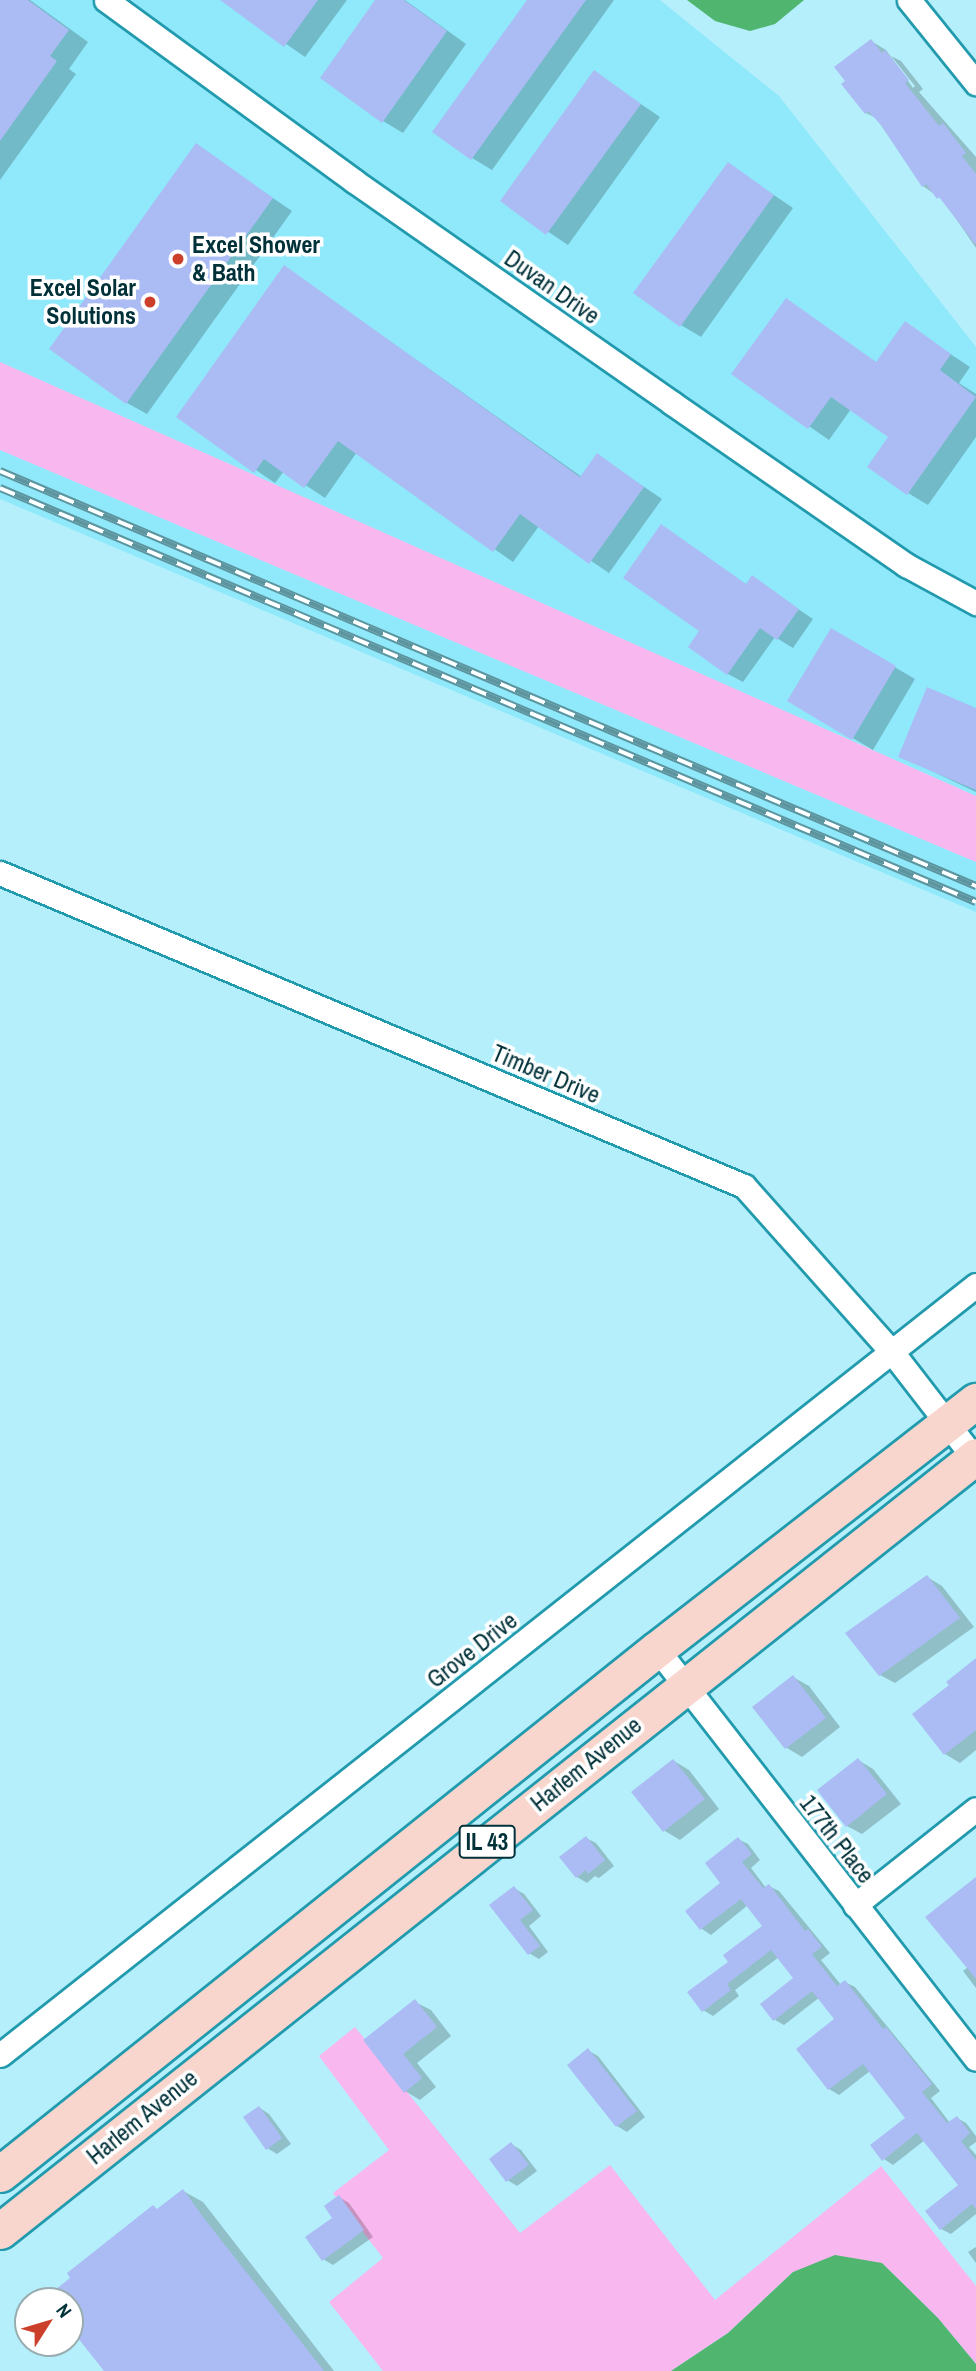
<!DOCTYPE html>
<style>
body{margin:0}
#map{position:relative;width:976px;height:2371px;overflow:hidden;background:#b4effb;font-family:"Archivo Narrow",sans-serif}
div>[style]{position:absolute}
.built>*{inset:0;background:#8fe9fb}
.green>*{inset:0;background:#f8b8ef}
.water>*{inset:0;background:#4fb56f}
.shadow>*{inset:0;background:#0003}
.building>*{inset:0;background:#abbcf4}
.roads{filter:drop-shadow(2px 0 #229aad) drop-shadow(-2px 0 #229aad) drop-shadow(0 2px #229aad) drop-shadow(0 -2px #229aad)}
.street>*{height:23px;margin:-11.5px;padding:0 11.5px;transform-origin:11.5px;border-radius:11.5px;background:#fff}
.primary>*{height:35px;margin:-17.5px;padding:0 17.5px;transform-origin:17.5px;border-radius:17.5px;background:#f8d6ce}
.rail>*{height:8px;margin-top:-4px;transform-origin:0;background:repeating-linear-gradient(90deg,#fff 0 16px,#5e949e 0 32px);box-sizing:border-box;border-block:2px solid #5e949e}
.dots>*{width:19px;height:19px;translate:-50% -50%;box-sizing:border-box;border:4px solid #fff;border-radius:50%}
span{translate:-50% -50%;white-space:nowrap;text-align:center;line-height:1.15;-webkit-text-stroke:7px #fff;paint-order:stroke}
.shield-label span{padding:2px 5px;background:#fff;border:2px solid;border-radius:5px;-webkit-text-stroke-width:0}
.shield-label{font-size:23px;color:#003139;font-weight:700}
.poi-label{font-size:24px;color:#003139;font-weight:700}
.left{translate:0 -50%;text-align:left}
.right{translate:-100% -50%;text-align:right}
.street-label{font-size:24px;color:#003139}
.north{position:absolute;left:14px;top:2287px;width:70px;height:70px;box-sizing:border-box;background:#fff;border:2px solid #99adb0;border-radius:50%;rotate:53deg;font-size:19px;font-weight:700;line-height:28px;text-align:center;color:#003139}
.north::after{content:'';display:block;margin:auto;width:24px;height:32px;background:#cc402b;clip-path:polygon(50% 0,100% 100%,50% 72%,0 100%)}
</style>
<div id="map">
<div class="built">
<div style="clip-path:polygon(0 0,660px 0,779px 96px,976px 347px,976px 796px,0 362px)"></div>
<div style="clip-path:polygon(0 450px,976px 862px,976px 912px,0 499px)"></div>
</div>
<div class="green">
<div style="clip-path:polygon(0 362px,976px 796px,976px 862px,0 450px)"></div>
<div style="clip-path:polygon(355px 2027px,520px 2233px,610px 2165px,715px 2300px,881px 2166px,976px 2286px,976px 2364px,938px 2318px,882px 2263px,793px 2272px,728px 2333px,671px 2371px,383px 2371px,329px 2302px,383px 2258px,333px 2193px,389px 2150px,319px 2056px)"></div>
</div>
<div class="water">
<div style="clip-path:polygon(687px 0,804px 0,775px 24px,750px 31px,715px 21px)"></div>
<div style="clip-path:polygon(835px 2255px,882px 2263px,938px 2318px,976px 2364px,976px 2371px,671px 2371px,728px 2333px,793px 2272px)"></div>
</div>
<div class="shadow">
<div style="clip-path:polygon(0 0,30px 0,88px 42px,69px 69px,76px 74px,0 180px)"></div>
<div style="clip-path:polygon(238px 0,347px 0,305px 57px,233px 7px)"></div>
<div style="clip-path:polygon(378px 0,405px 0,466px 44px,403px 133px,383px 121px)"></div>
<div style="clip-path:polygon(529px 0,614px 0,492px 170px,472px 158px)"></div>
<div style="clip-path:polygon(871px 41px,886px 50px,913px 88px,915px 86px,891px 56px,901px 61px,923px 89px,919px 92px,976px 157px,976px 248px,944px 201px,923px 186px,876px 118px,866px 113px)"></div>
<div style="clip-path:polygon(595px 73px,660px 117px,568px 245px,502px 201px)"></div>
<div style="clip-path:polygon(196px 146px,292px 211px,147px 414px,127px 403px)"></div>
<div style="clip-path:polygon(728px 164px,793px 208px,701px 337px,681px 325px)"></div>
<div style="clip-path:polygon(285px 267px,582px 477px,597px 455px,662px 499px,609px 573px,539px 526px,513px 562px,357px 452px,325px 498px,284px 471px,275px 483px,178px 417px)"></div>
<div style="clip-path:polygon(786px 300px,877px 363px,905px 324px,970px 367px,959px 383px,976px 394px,976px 437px,928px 505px,908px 493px,890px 436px,851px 409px,829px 440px,734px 374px)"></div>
<div style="clip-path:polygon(662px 526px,747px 585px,752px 578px,813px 619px,793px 648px,775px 637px,743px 682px,728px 674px,701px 631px)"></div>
<div style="clip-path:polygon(831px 630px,915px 679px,873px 750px,790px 701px)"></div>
<div style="clip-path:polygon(976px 710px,976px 792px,900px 756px)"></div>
<div style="clip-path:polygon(927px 1577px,942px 1586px,974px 1627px,895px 1683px,880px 1675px)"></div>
<div style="clip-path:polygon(976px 1661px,976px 1750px,960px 1763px,945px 1754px)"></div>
<div style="clip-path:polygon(793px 1677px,809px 1686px,840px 1727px,802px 1757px,787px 1748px,755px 1707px)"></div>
<div style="clip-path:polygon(858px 1760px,873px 1769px,901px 1804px,862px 1834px,847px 1826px)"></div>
<div style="clip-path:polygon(674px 1761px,689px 1770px,719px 1809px,680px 1840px,665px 1831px,634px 1792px)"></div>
<div style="clip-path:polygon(586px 1838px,596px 1843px,614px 1866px,599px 1878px,595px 1876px,587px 1883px,577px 1877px)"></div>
<div style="clip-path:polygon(738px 1839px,748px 1844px,760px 1860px,751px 1868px,766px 1888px,769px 1886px,779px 1891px,830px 1953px,821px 1960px,841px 1985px,845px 1982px,855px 1987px,940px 2091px,931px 2098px,950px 2123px,957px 2118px,966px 2123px,976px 2136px,976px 2142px,969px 2147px,976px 2155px,976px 2214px,951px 2234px,941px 2229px,960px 2186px,925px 2140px,893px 2165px,884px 2159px,907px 2118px,870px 2071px,839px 2095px,829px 2089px,798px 2050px,837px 2019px,820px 1997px,784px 2025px,775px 2020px,795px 1978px,779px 1957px,735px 1990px,739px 1996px,713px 2016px,703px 2010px,730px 1962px,764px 1926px,748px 1905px,711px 1935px,702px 1929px,688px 1911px,723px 1883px)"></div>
<div style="clip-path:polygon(976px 1879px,976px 1988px,963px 1971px,968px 1967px)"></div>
<div style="clip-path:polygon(514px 1888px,524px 1894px,541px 1916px,529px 1926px,548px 1952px,539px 1959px,529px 1953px,492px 1906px)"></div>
<div style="clip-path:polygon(415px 2002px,431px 2010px,451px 2036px,417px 2063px,436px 2087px,420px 2100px,405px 2091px,365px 2041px)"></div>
<div style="clip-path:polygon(589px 2051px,598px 2056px,645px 2117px,627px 2132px,617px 2126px)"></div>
<div style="clip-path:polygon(260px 2108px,269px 2114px,291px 2144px,277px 2154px,267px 2148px)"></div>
<div style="clip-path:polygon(511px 2144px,521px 2150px,537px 2171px,517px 2186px,507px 2180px)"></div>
<div style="clip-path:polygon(183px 2191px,203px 2202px,334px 2371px,106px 2371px,70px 2325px,70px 2301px,51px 2301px)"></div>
<div style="clip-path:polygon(339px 2197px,349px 2203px,373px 2237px,333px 2265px,323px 2259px)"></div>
<div style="clip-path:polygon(976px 2247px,976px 2263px,968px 2252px)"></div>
</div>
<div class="building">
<div style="clip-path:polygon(0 0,28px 0,69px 30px,50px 56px,57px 61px,0 141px)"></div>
<div style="clip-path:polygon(220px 0,318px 0,284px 47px)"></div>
<div style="clip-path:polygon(375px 0,404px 0,447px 31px,382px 123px,320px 78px)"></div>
<div style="clip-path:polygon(527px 0,586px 0,471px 160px,432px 132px)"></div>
<div style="clip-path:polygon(871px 39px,882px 53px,885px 50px,909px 80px,905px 83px,939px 126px,943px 123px,966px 153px,962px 156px,976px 174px,976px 245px,939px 197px,937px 199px,926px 184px,922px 187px,881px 125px,868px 111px,865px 114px,841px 84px,845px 81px,834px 67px)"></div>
<div style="clip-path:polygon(594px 70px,641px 104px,546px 235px,500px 201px)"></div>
<div style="clip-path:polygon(196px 143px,273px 198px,126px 404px,49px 349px)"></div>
<div style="clip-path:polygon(728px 162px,774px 195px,680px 327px,633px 293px)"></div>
<div style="clip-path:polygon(284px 265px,580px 477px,597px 453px,644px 487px,589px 564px,520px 514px,493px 552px,338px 441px,304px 488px,264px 459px,254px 473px,176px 417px)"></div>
<div style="clip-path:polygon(786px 298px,876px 362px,905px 321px,951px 354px,940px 370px,976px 397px,907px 495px,867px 467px,888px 437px,831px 397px,808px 429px,731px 374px)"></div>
<div style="clip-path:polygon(661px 524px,746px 584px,752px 575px,799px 609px,777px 640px,760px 628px,727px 675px,688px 647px,699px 631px,623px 578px)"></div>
<div style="clip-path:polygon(831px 628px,896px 666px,852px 740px,787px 701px)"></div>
<div style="clip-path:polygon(927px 687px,976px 708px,976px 790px,898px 757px)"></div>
<div style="clip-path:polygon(927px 1575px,960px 1618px,879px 1676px,845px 1633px)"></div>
<div style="clip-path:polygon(976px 1658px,976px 1730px,944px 1755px,912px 1714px,949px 1685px,946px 1682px)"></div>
<div style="clip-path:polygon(793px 1675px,826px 1718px,785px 1749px,752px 1707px)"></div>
<div style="clip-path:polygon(858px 1758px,887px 1794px,846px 1827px,817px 1790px)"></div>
<div style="clip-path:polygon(673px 1759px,705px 1799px,663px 1832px,631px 1792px)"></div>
<div style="clip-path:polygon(586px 1836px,605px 1860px,588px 1874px,586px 1870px,576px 1878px,559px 1857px)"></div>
<div style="clip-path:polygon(738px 1837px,752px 1854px,742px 1862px,763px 1888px,769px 1884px,805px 1931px,808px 1929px,822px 1947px,812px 1954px,837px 1986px,845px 1980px,883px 2029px,886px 2027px,932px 2084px,922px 2092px,947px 2123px,957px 2116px,970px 2133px,961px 2141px,976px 2160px,976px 2209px,972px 2204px,940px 2230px,925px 2211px,958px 2185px,917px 2133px,882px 2161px,870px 2145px,905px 2118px,863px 2064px,828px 2090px,796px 2049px,834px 2019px,812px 1991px,773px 2021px,760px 2004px,793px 1978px,771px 1950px,727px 1984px,731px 1990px,702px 2012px,687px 1992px,728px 1962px,723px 1955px,762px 1926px,741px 1899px,700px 1930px,685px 1911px,720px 1883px,705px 1863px)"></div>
<div style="clip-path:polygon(976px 1877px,976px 1979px,925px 1917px)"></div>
<div style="clip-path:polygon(514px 1886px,533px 1910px,520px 1920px,540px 1946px,528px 1955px,489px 1905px)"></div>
<div style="clip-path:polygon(415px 1999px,437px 2027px,403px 2054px,422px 2078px,404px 2093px,363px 2040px)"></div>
<div style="clip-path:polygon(588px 2048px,637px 2111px,616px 2127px,567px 2065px)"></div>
<div style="clip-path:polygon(259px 2106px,282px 2138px,266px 2150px,243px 2117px)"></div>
<div style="clip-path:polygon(511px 2142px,529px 2165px,506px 2182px,489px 2159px)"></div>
<div style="clip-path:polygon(183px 2189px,203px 2217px,324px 2371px,104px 2371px,70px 2328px,70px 2301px,41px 2301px,70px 2278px,67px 2273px,153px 2205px,157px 2209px)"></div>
<div style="clip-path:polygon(339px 2195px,364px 2230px,322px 2261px,305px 2237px,332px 2218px,324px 2206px)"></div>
</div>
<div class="roads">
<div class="street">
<div style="left:106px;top:0;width:307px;rotate:36.1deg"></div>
<div style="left:354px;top:181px;width:388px;rotate:34.9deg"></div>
<div style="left:672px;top:403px;width:285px;rotate:34.7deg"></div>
<div style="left:906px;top:565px;width:80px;rotate:28.5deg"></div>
<div style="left:909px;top:0;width:107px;rotate:51.1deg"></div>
<div style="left:0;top:873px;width:807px;rotate:22.82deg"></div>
<div style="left:744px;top:1186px;width:222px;rotate:48.3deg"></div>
<div style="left:892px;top:1352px;width:134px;rotate:52.3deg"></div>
<div style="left:657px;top:1649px;width:519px;rotate:52.12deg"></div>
<div style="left:855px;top:1905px;width:154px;rotate:-38.4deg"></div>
<div style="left:0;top:2055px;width:1243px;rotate:-38.27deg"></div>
</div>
<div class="primary">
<div style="left:0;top:2174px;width:841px;rotate:-38.63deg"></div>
<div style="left:657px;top:1649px;width:404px;rotate:-37.9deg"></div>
<div style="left:0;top:2231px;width:1246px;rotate:-38.45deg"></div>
</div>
</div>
<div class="rail">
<div style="left:0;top:471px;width:1061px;rotate:23.04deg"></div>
<div style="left:0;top:488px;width:1060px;rotate:22.99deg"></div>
</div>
<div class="dots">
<div style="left:178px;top:259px;background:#cc402b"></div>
<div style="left:150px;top:302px;background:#cc402b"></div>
</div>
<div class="shield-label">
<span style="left:487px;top:1842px">IL 43</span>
</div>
<div class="poi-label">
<span class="left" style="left:192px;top:259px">Excel Shower<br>&amp; Bath</span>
<span class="right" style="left:136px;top:302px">Excel Solar<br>Solutions</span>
</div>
<div class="street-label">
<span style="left:552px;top:287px;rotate:35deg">Duvan Drive</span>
<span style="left:546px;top:1074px;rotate:23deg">Timber Drive</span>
<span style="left:472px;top:1650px;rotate:-38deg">Grove Drive</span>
<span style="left:586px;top:1764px;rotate:-39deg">Harlem Avenue</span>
<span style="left:837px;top:1839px;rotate:52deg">177th Place</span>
<span style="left:142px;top:2117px;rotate:-39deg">Harlem Avenue</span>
</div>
<div class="north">N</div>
</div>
